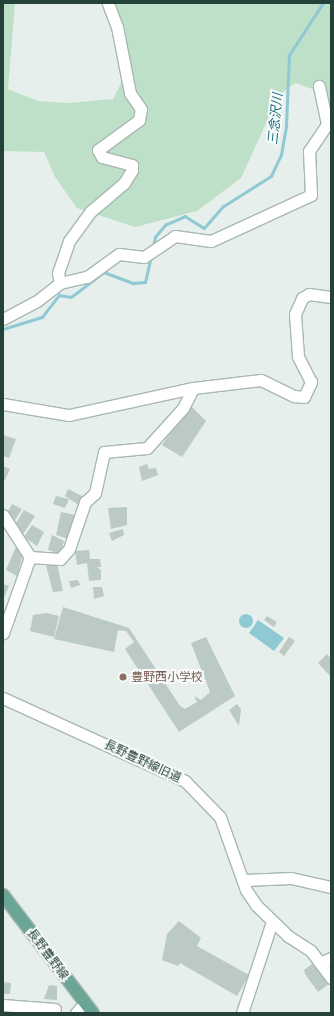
<!DOCTYPE html>
<meta charset="utf-8">
<style>
body{margin:0}
#map{position:relative;width:334px;height:1016px;overflow:hidden;background:#e6efeb;font-family:Barlow,"Noto Sans JP",sans-serif}
div>[style]{position:absolute}
.green>*{inset:0;background:#bfe0c8}
.water>*{inset:0;background:#8ec9d4}
.round{border-radius:50%}
.stream>*{height:2.5px;margin:-1.25px;padding:0 1.25px;transform-origin:1.25px;border-radius:1.25px;background:#8ec9d4}
.building>*{inset:0;background:#bbcac4}
.roads{filter:drop-shadow(1px 0 #a8b8b2) drop-shadow(-1px 0 #a8b8b2) drop-shadow(0 1px #a8b8b2) drop-shadow(0 -1px #a8b8b2)}
.minor>*{height:11px;margin:-5.5px;padding:0 5.5px;transform-origin:5.5px;border-radius:5.5px;background:#fff}
.major>*{height:12px;margin:-6px;padding:0 6px;transform-origin:6px;border-radius:6px;background:#6aa596}
.dots>*{width:11px;height:11px;translate:-50% -50%;box-sizing:border-box;border:2px solid #f7fbf9;border-radius:50%}
span{translate:-50% -50%;white-space:nowrap;text-align:center;line-height:1.15;-webkit-text-stroke:4px #f7fbf9;paint-order:stroke}
.education-label{font-size:12px;color:#785e54}
.left{translate:0 -50%;text-align:left}
.street-label{font-size:12px;color:#24423a}
.water-label{font-size:13px;color:#1c6f80;font-style:italic}
.frame{position:absolute;inset:0;border:4px solid #24423a;pointer-events:none}
</style>
<div id="map">
<div class="green">
<div style="clip-path:polygon(3px 3px,15px 3px,8px 89px,38px 101px,69px 103px,113px 99px,129px 67px,125px 28px,112px 3px,331px 3px,331px 120px,318px 91px,295px 83px,279px 95px,241px 178px,197px 211px,135px 227px,77px 208px,55px 177px,44px 152px,3px 151px)"></div>
</div>
<div class="water">
<div class="round" style="left:239px;top:614px;width:14px;height:14px"></div>
<div style="clip-path:polygon(258px 620px,284px 638px,274px 651px,249px 633px)"></div>
</div>
<div class="stream">
<div style="left:153px;top:246px;width:9px;rotate:-77deg"></div>
<div style="left:155px;top:237px;width:16px;rotate:-50deg"></div>
<div style="left:165px;top:225px;width:22px;rotate:-24deg"></div>
<div style="left:185px;top:216px;width:22px;rotate:32deg"></div>
<div style="left:204px;top:228px;width:28px;rotate:-49deg"></div>
<div style="left:222px;top:207px;width:58px;rotate:-32.3deg"></div>
<div style="left:271px;top:176px;width:23px;rotate:-65deg"></div>
<div style="left:281px;top:155px;width:29px;rotate:-80deg"></div>
<div style="left:286px;top:126px;width:71px;rotate:-87.6deg"></div>
<div style="left:289px;top:55px;width:62px;rotate:-56.8deg"></div>
<div style="left:3px;top:329px;width:41px;rotate:-17.1deg"></div>
<div style="left:42px;top:317px;width:28px;rotate:-52deg"></div>
<div style="left:59px;top:295px;width:12px;rotate:9deg"></div>
<div style="left:71px;top:297px;width:41px;rotate:-37.1deg"></div>
<div style="left:104px;top:272px;width:31px;rotate:21deg"></div>
<div style="left:133px;top:283px;width:12px;rotate:-5deg"></div>
<div style="left:145px;top:282px;width:27px;rotate:-77deg"></div>
</div>
<div class="building">
<div style="clip-path:polygon(190px 405px,206px 421px,182px 457px,162px 445px)"></div>
<div style="clip-path:polygon(3px 435px,16px 439px,9px 458px,3px 456px)"></div>
<div style="clip-path:polygon(147px 464px,149px 469px,156px 468px,158px 475px,142px 481px,139px 467px)"></div>
<div style="clip-path:polygon(3px 466px,10px 469px,3px 484px)"></div>
<div style="clip-path:polygon(68px 489px,82px 496px,79px 505px,65px 496px)"></div>
<div style="clip-path:polygon(56px 496px,69px 499px,65px 508px,53px 504px)"></div>
<div style="clip-path:polygon(12px 504px,22px 509px,15px 520px,6px 515px)"></div>
<div style="clip-path:polygon(127px 507px,127px 525px,111px 529px,108px 508px)"></div>
<div style="clip-path:polygon(24px 510px,35px 516px,23px 534px,14px 526px)"></div>
<div style="clip-path:polygon(61px 512px,75px 515px,68px 539px,56px 535px)"></div>
<div style="clip-path:polygon(32px 525px,44px 532px,37px 546px,24px 537px)"></div>
<div style="clip-path:polygon(123px 529px,124px 535px,112px 541px,109px 533px)"></div>
<div style="clip-path:polygon(52px 535px,64px 541px,60px 554px,48px 550px)"></div>
<div style="clip-path:polygon(16px 547px,24px 551px,17px 576px,6px 570px)"></div>
<div style="clip-path:polygon(89px 550px,90px 559px,100px 559px,101px 567px,97px 567px,101px 570px,101px 580px,89px 581px,87px 563px,77px 565px,75px 551px)"></div>
<div style="clip-path:polygon(57px 563px,63px 591px,53px 592px,46px 566px)"></div>
<div style="clip-path:polygon(78px 580px,80px 585px,71px 588px,69px 581px)"></div>
<div style="clip-path:polygon(3px 584px,9px 586px,3px 600px)"></div>
<div style="clip-path:polygon(93px 587px,102px 587px,104px 596px,94px 599px)"></div>
<div style="clip-path:polygon(63px 607px,129px 628px,180px 706px,185px 709px,197px 702px,194px 696px,201px 700px,210px 692px,191px 643px,206px 637px,235px 696px,179px 732px,125px 649px,134px 642px,126px 631px,118px 630px,114px 652px,54px 639px)"></div>
<div style="clip-path:polygon(46px 613px,59px 616px,54px 637px,30px 631px,33px 615px)"></div>
<div style="clip-path:polygon(267px 616px,277px 622px,274px 627px,264px 620px)"></div>
<div style="clip-path:polygon(289px 637px,295px 641px,284px 656px,279px 652px)"></div>
<div style="clip-path:polygon(327px 654px,331px 659px,331px 677px,318px 663px)"></div>
<div style="clip-path:polygon(237px 704px,241px 709px,239px 726px,229px 710px)"></div>
<div style="clip-path:polygon(179px 921px,201px 938px,197px 946px,249px 975px,237px 996px,180px 963px,178px 966px,162px 960px,167px 934px)"></div>
<div style="clip-path:polygon(313px 963px,329px 984px,318px 992px,305px 974px,304px 970px)"></div>
<div style="clip-path:polygon(3px 982px,11px 983px,10px 994px,3px 994px)"></div>
<div style="clip-path:polygon(49px 985px,57px 986px,57px 1000px,44px 999px)"></div>
</div>
<div class="roads">
<div class="minor">
<div style="left:60px;top:283px;width:10px;rotate:-101deg"></div>
<div style="left:58px;top:273px;width:34px;rotate:-71deg"></div>
<div style="left:69px;top:241px;width:37px;rotate:-54deg"></div>
<div style="left:91px;top:211px;width:43px;rotate:-40.3deg"></div>
<div style="left:124px;top:183px;width:15px;rotate:-58deg"></div>
<div style="left:132px;top:170px;width:5px;rotate:-90deg"></div>
<div style="left:132px;top:165px;width:31px;rotate:-165deg"></div>
<div style="left:102px;top:157px;width:8px;rotate:-120deg"></div>
<div style="left:98px;top:150px;width:51px;rotate:-36.2deg"></div>
<div style="left:139px;top:120px;width:11px;rotate:-80deg"></div>
<div style="left:141px;top:109px;width:19px;rotate:-125deg"></div>
<div style="left:130px;top:93px;width:67px;rotate:-101.1deg"></div>
<div style="left:117px;top:27px;width:26px;rotate:-111deg"></div>
<div style="left:3px;top:319px;width:38px;rotate:-28deg"></div>
<div style="left:37px;top:301px;width:29px;rotate:-38deg"></div>
<div style="left:60px;top:283px;width:28px;rotate:-13deg"></div>
<div style="left:87px;top:277px;width:39px;rotate:-36deg"></div>
<div style="left:119px;top:254px;width:25px;rotate:7deg"></div>
<div style="left:144px;top:257px;width:37px;rotate:-34deg"></div>
<div style="left:175px;top:236px;width:36px;rotate:8deg"></div>
<div style="left:211px;top:241px;width:110px;rotate:-24.7deg"></div>
<div style="left:311px;top:195px;width:44px;rotate:-92.6deg"></div>
<div style="left:309px;top:151px;width:32px;rotate:-56deg"></div>
<div style="left:327px;top:124px;width:39px;rotate:-102deg"></div>
<div style="left:3px;top:404px;width:67px;rotate:9.5deg"></div>
<div style="left:69px;top:415px;width:127px;rotate:-12.3deg"></div>
<div style="left:193px;top:388px;width:68px;rotate:-6.7deg"></div>
<div style="left:261px;top:380px;width:37px;rotate:26deg"></div>
<div style="left:294px;top:396px;width:10px;rotate:6deg"></div>
<div style="left:304px;top:397px;width:17px;rotate:-65deg"></div>
<div style="left:311px;top:382px;width:29px;rotate:-117deg"></div>
<div style="left:298px;top:356px;width:42px;rotate:-94.1deg"></div>
<div style="left:295px;top:314px;width:17px;rotate:-66deg"></div>
<div style="left:302px;top:298px;width:8px;rotate:-30deg"></div>
<div style="left:309px;top:294px;width:22px;rotate:8deg"></div>
<div style="left:3px;top:515px;width:50px;rotate:57.3deg"></div>
<div style="left:30px;top:557px;width:81px;rotate:109.6deg"></div>
<div style="left:30px;top:557px;width:30px;rotate:4deg"></div>
<div style="left:60px;top:559px;width:13px;rotate:-48deg"></div>
<div style="left:69px;top:549px;width:50px;rotate:-71.2deg"></div>
<div style="left:85px;top:502px;width:13px;rotate:-42deg"></div>
<div style="left:95px;top:493px;width:42px;rotate:-77.6deg"></div>
<div style="left:104px;top:452px;width:43px;rotate:-5.3deg"></div>
<div style="left:147px;top:448px;width:54px;rotate:-48deg"></div>
<div style="left:183px;top:408px;width:22px;rotate:-63deg"></div>
<div style="left:3px;top:698px;width:200px;rotate:24.5deg"></div>
<div style="left:185px;top:781px;width:50px;rotate:45.8deg"></div>
<div style="left:220px;top:817px;width:77px;rotate:70.4deg"></div>
<div style="left:246px;top:890px;width:18px;rotate:56deg"></div>
<div style="left:256px;top:905px;width:45px;rotate:44.1deg"></div>
<div style="left:288px;top:936px;width:27px;rotate:33deg"></div>
<div style="left:311px;top:951px;width:34px;rotate:53deg"></div>
<div style="left:244px;top:880px;width:47px;rotate:-2.4deg"></div>
<div style="left:291px;top:878px;width:41px;rotate:12.7deg"></div>
<div style="left:320px;top:963px;width:12px;rotate:-24deg"></div>
<div style="left:3px;top:1005px;width:52px;rotate:4.4deg"></div>
<div style="left:76px;top:1013px;width:13px;rotate:-48deg"></div>
<div style="left:242px;top:1013px;width:96px;rotate:-71.8deg"></div>
</div>
<div class="major">
<div style="left:3px;top:895px;width:148px;rotate:52.7deg"></div>
</div>
</div>
<div class="dots">
<div style="left:123px;top:677px;background:#8d6e63"></div>
</div>
<div class="education-label">
<span class="left" style="left:131px;top:677px">豊野西小学校</span>
</div>
<div class="street-label">
<span style="left:143px;top:761px;rotate:25deg">長野豊野線旧道</span>
<span style="left:48px;top:954px;rotate:53deg">長野豊野線</span>
</div>
<div class="water-label">
<span style="left:275px;top:119px;rotate:-84deg">三念沢川</span>
</div>
<div class="frame"></div>
</div>
